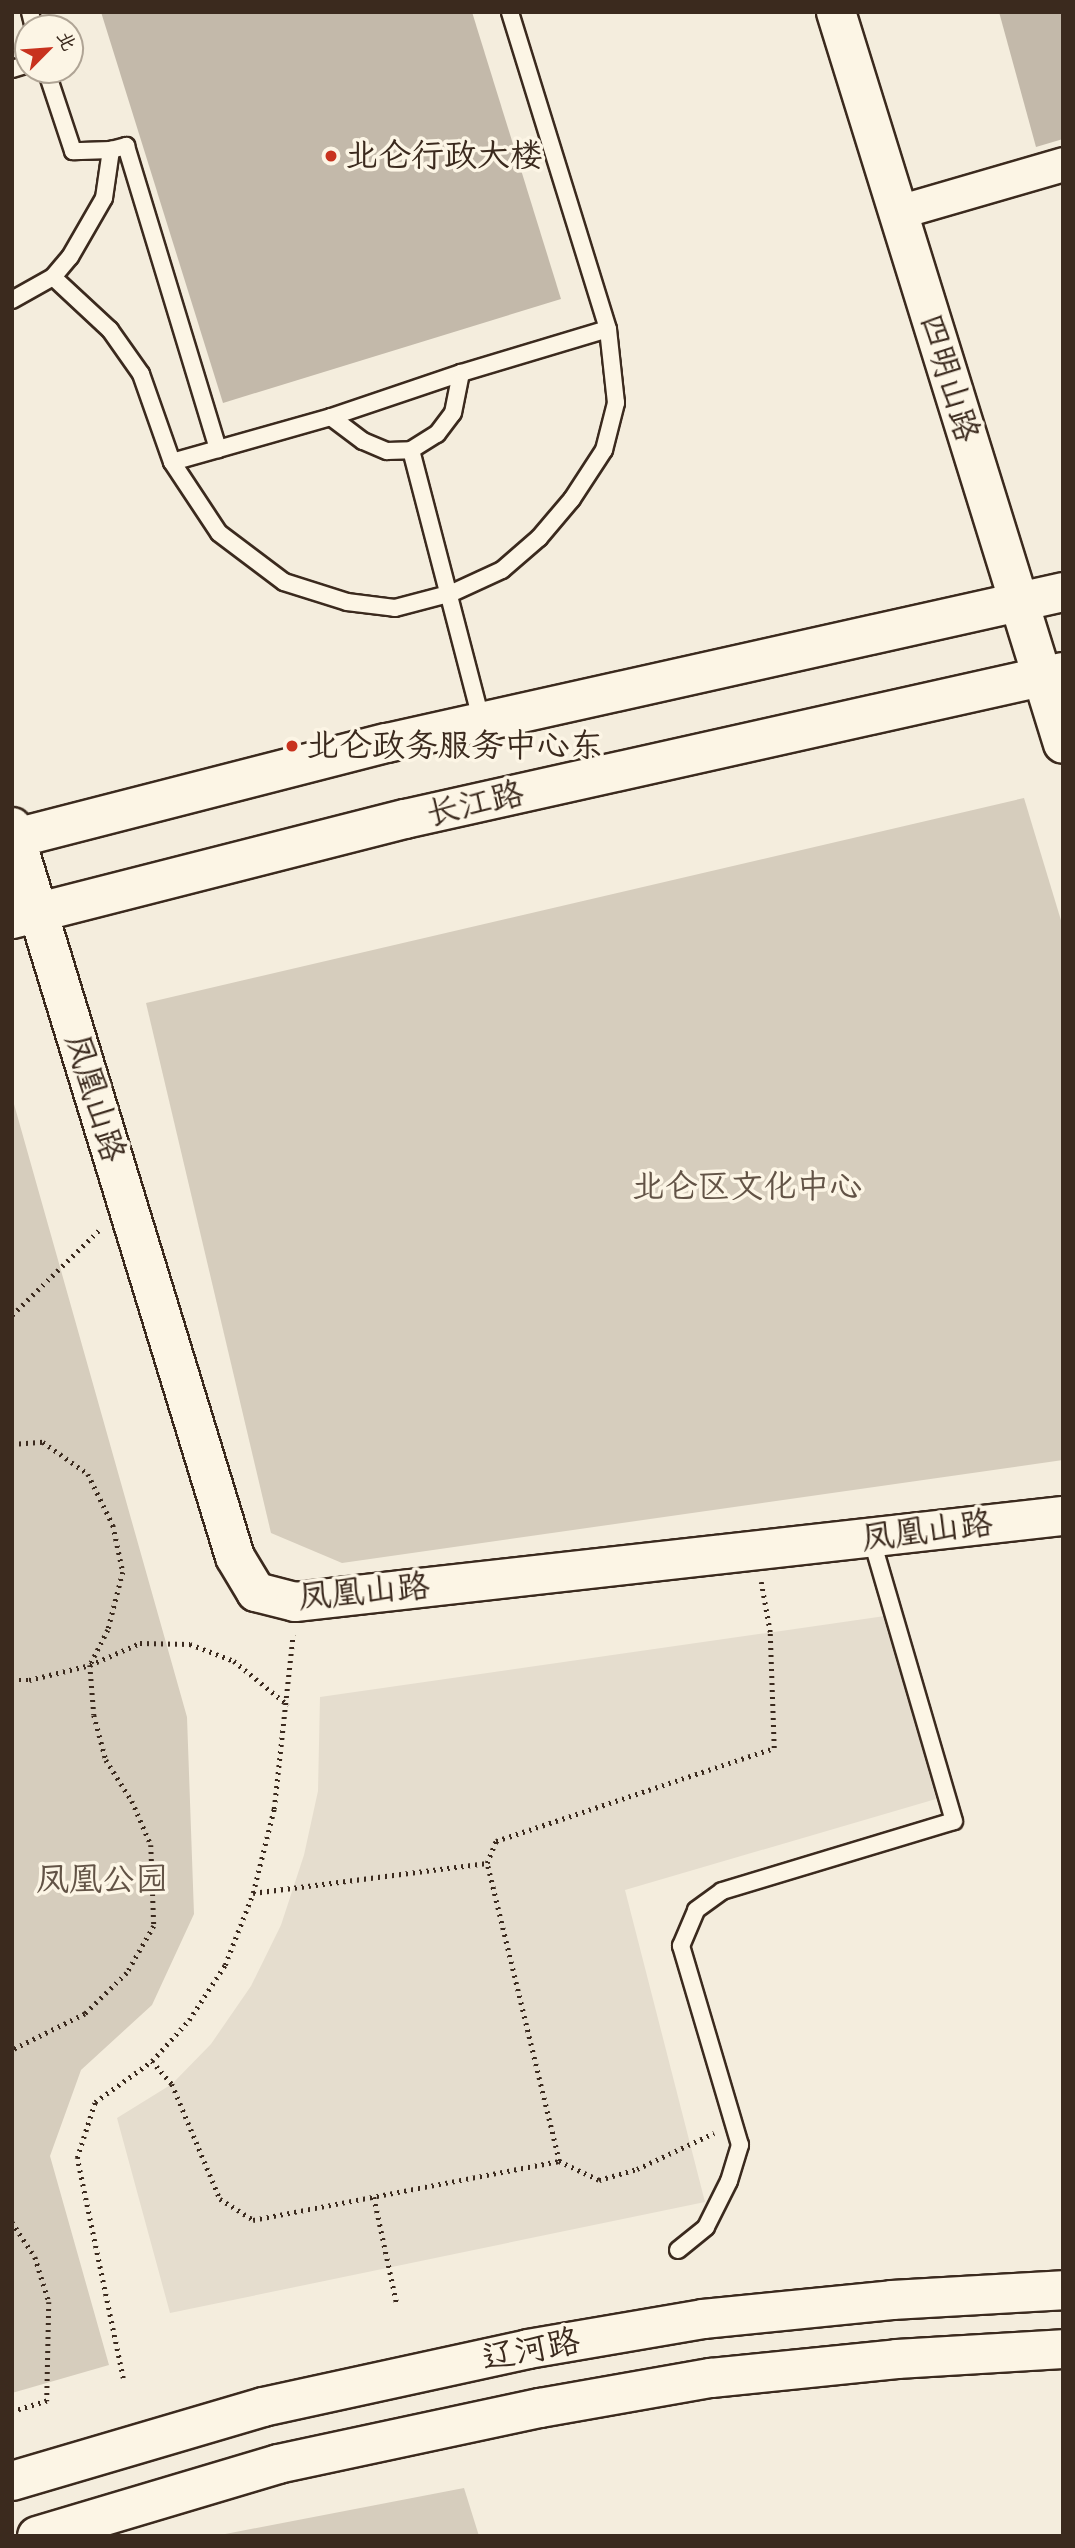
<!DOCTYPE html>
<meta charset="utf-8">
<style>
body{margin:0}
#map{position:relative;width:1075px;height:2548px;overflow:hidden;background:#f4eddd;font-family:Caveat,"LXGW WenKai TC",sans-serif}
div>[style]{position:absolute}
.built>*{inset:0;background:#e5ddce}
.green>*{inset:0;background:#d6cdbd}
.building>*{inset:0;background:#c3b9aa}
.path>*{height:4.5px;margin-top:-2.25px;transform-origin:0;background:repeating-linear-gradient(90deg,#3b2a1e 0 2px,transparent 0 7px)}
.roads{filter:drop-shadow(2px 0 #3b2a1e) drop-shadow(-2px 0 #3b2a1e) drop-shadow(0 2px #3b2a1e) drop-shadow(0 -2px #3b2a1e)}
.service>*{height:16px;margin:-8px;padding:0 8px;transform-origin:8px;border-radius:8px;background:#fcf5e5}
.minor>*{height:33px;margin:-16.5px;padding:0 16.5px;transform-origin:16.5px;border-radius:16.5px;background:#fcf5e5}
.tertiary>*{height:38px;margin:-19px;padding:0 19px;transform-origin:19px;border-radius:19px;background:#fcf5e5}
.secondary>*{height:38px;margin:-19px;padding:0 19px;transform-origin:19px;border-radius:19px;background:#fcf5e5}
.dots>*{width:19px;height:19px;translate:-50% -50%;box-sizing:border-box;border:4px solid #fcf5e5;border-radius:50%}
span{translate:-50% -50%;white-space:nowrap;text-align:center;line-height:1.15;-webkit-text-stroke:7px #fcf5e5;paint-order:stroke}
.poi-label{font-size:33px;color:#3b2a1e}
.left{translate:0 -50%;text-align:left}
.street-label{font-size:33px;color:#3b2a1e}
.park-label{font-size:33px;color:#625346}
.frame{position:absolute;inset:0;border:14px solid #3b2a1e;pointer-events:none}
.north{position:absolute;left:14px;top:14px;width:70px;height:70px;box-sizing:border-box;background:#fcf5e5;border:2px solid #afa495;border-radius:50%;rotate:65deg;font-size:19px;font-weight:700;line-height:28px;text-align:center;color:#3b2a1e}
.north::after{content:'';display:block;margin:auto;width:24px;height:32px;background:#c8321e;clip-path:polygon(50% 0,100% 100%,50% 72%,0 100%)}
</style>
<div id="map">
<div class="built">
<div style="clip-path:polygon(885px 1616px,936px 1799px,625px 1890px,705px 2202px,170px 2313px,117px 2118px,172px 2084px,211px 2044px,251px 1986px,281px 1925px,304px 1855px,318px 1791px,320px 1697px)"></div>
</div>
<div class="green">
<div style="clip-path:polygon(1024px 798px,1063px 927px,1063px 1460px,342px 1563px,271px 1533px,146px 1003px)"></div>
<div style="clip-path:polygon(12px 1097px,187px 1717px,194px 1914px,152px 2005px,81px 2070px,50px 2156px,109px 2365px,12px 2393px)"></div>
<div style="clip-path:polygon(464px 2488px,479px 2536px,215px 2536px)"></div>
</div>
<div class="building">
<div style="clip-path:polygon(101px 12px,472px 12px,561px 299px,223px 403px)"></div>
<div style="clip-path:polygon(999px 12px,1063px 12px,1063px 139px,1036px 147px)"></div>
</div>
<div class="path">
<div style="left:12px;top:1315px;width:122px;rotate:-44.3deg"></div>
<div style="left:12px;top:1444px;width:31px;rotate:-4deg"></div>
<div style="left:43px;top:1442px;width:55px;rotate:35.4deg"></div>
<div style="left:88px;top:1474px;width:57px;rotate:63.9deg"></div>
<div style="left:113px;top:1525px;width:48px;rotate:78deg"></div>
<div style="left:123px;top:1572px;width:60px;rotate:104.5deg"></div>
<div style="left:108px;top:1630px;width:39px;rotate:117deg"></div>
<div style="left:90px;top:1665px;width:50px;rotate:85.4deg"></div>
<div style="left:94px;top:1715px;width:47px;rotate:75.1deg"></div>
<div style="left:106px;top:1760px;width:49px;rotate:57.6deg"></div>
<div style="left:132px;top:1801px;width:48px;rotate:66.6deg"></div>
<div style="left:151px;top:1845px;width:81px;rotate:87.9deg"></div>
<div style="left:154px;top:1926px;width:54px;rotate:119.9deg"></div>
<div style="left:127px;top:1973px;width:59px;rotate:135.7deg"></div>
<div style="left:85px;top:2014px;width:81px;rotate:153.7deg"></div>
<div style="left:12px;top:1680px;width:17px"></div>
<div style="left:29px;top:1680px;width:63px;rotate:-13.8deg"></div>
<div style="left:90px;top:1665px;width:55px;rotate:-23.7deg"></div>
<div style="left:140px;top:1643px;width:50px;rotate:1.1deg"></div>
<div style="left:190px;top:1644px;width:47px;rotate:21.1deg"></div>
<div style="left:234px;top:1661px;width:70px;rotate:39.2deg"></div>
<div style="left:253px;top:1893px;width:236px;rotate:-7.3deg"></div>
<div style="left:152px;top:2061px;width:30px;rotate:49deg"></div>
<div style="left:172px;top:2084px;width:125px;rotate:67.3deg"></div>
<div style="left:220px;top:2199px;width:39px;rotate:32deg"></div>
<div style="left:253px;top:2220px;width:312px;rotate:-10.9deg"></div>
<div style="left:559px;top:2161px;width:44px;rotate:25.4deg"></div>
<div style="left:599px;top:2180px;width:40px;rotate:-16deg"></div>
<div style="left:637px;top:2169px;width:85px;rotate:-25.1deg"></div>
<div style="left:559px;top:2161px;width:307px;rotate:-103.6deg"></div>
<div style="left:487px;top:1863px;width:24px;rotate:-68deg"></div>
<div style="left:496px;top:1841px;width:293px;rotate:-18.5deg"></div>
<div style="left:774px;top:1748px;width:116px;rotate:-92deg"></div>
<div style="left:770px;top:1632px;width:51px;rotate:-100.2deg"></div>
<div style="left:374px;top:2197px;width:109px;rotate:77.9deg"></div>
<div style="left:12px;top:2222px;width:42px;rotate:56.7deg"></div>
<div style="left:35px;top:2257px;width:47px;rotate:72.7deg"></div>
<div style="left:49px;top:2302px;width:99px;rotate:91.2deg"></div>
<div style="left:47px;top:2401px;width:37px;rotate:163deg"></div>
<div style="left:123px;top:2378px;width:225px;rotate:-101.8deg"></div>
<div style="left:77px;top:2158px;width:59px;rotate:-72.2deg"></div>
<div style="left:95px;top:2102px;width:70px;rotate:-35.7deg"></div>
<div style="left:152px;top:2061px;width:55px;rotate:-47.9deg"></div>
<div style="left:189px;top:2020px;width:66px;rotate:-56.8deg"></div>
<div style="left:225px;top:1965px;width:77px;rotate:-68.7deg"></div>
<div style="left:253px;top:1893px;width:87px;rotate:-76deg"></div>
<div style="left:274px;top:1809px;width:175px;rotate:-83.8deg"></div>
</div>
<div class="roads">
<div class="service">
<div style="left:30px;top:12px;width:16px;rotate:76deg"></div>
<div style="left:12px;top:69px;width:17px;rotate:-17deg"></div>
<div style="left:111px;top:150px;width:16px;rotate:-15deg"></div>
<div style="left:126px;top:146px;width:317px;rotate:73.1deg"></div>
<div style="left:218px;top:449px;width:117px;rotate:-15.8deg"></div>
<div style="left:331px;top:417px;width:40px;rotate:37deg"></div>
<div style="left:363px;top:441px;width:26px;rotate:23deg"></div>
<div style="left:387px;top:451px;width:24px;rotate:-2deg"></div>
<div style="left:411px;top:450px;width:281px;rotate:75.4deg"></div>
<div style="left:53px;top:277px;width:78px;rotate:42.9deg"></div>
<div style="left:110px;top:330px;width:54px;rotate:54.8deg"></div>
<div style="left:141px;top:374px;width:93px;rotate:70.6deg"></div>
<div style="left:172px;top:462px;width:85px;rotate:56.5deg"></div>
<div style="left:219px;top:533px;width:81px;rotate:37deg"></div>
<div style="left:284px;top:582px;width:66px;rotate:17.6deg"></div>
<div style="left:347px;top:602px;width:48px;rotate:7.1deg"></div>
<div style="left:395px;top:608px;width:59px;rotate:-14.7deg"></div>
<div style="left:452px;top:593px;width:55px;rotate:-24.7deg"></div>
<div style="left:502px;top:570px;width:49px;rotate:-40.9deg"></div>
<div style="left:539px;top:538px;width:51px;rotate:-49.8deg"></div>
<div style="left:572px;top:499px;width:59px;rotate:-56.9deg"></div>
<div style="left:604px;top:450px;width:49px;rotate:-75.7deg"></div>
<div style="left:616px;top:403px;width:74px;rotate:-96.2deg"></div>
<div style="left:608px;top:329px;width:332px;rotate:-107.2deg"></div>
<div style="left:12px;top:300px;width:47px;rotate:-29.3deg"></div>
<div style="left:53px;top:277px;width:26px;rotate:-50deg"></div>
<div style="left:70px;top:257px;width:68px;rotate:-60deg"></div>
<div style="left:104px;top:198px;width:49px;rotate:-81.7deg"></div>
<div style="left:111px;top:150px;width:38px;rotate:178deg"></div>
<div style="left:73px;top:151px;width:85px;rotate:-108.4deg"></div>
<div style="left:331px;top:417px;width:137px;rotate:-18.7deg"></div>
<div style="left:411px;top:450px;width:31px;rotate:-32deg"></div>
<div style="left:437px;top:434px;width:26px;rotate:-53deg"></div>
<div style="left:453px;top:413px;width:41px;rotate:-78.7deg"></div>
<div style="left:461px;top:373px;width:153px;rotate:-16.7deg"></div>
<div style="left:172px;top:462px;width:48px;rotate:-15.8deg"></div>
<div style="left:678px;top:2250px;width:36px;rotate:-39deg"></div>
<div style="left:706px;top:2227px;width:51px;rotate:-63.4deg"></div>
<div style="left:729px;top:2181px;width:38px;rotate:-73deg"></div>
<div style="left:740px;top:2145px;width:208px;rotate:-106.5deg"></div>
<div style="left:681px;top:1946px;width:39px;rotate:-67deg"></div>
<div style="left:696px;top:1910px;width:32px;rotate:-36deg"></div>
<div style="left:722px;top:1891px;width:242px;rotate:-16.8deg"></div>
<div style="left:954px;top:1821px;width:295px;rotate:-106.3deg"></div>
</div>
<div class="minor">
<div style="left:898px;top:212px;width:172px;rotate:-16.2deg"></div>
</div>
<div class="tertiary">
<div style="left:836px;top:12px;width:766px;rotate:72.77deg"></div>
<div style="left:12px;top:827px;width:763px;rotate:73.01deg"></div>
<div style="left:235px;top:1557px;width:41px;rotate:59deg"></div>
<div style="left:256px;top:1592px;width:40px;rotate:14.4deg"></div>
<div style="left:295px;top:1602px;width:773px;rotate:-6.39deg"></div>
</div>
<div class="secondary">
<div style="left:12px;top:839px;width:387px;rotate:-14.4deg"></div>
<div style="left:387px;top:743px;width:693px;rotate:-12.59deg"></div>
<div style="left:12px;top:919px;width:406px;rotate:-14.3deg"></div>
<div style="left:405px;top:819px;width:674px;rotate:-12.59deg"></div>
<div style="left:12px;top:2481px;width:262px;rotate:-16.4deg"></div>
<div style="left:263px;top:2407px;width:271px;rotate:-12.3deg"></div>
<div style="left:528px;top:2349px;width:178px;rotate:-9.7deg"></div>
<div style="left:703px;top:2319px;width:190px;rotate:-5.7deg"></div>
<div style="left:892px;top:2300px;width:171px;rotate:-3.3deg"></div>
<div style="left:37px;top:2536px;width:252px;rotate:-16.6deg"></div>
<div style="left:278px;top:2464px;width:268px;rotate:-12.1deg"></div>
<div style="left:540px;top:2408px;width:174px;rotate:-10deg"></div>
<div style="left:711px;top:2378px;width:187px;rotate:-5.8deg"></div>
<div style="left:897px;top:2359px;width:166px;rotate:-3.4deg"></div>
</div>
</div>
<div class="dots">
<div style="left:331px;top:156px;background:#c8321e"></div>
<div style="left:292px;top:746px;background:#c8321e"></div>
</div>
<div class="poi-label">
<span class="left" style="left:345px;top:156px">北仑行政大楼</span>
<span class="left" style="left:306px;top:746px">北仑政务服务中心东</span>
</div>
<div class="street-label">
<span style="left:949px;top:378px;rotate:73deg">四明山路</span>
<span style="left:475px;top:804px;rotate:-13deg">长江路</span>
<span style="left:95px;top:1098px;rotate:73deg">凤凰山路</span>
<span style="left:927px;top:1531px;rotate:-7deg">凤凰山路</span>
<span style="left:364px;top:1592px;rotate:-5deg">凤凰山路</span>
<span style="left:531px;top:2350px;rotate:-11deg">辽河路</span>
</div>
<div class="park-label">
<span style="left:747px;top:1187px">北仑区文化中心</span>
<span style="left:102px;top:1880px">凤凰公园</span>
</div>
<div class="frame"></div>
<div class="north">北</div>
</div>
